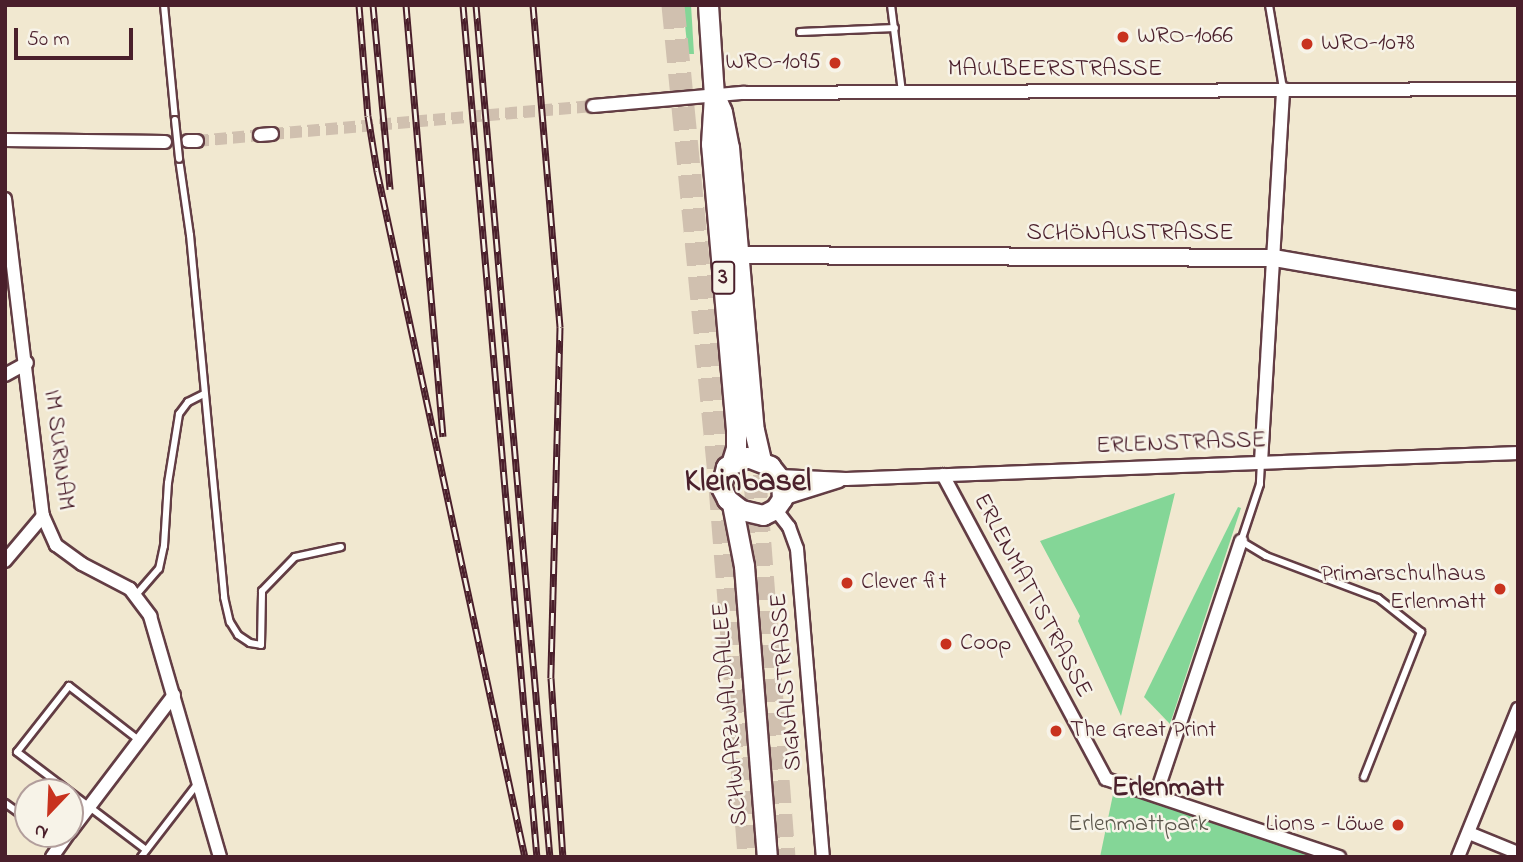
<!DOCTYPE html>
<meta charset="utf-8">
<style>
body{margin:0}
#map{position:relative;width:1523px;height:862px;overflow:hidden;background:#f1e8d0;font-family:"Indie Flower",sans-serif}
div>[style]{position:absolute}
.green>*{inset:0;background:#84d697}
.minor-tunnel>*{height:12px;margin-top:-6px;transform-origin:0;background:repeating-linear-gradient(90deg,#d0c0af 0 12px,transparent 0 18px)}
.motorway-tunnel>*{height:23px;margin-top:-11.5px;transform-origin:0;background:repeating-linear-gradient(90deg,#d0c0af 0 23px,transparent 0 34px)}
.roads{filter:drop-shadow(2px 0 #633d44) drop-shadow(-2px 0 #633d44) drop-shadow(0 2px #633d44) drop-shadow(0 -2px #633d44)}
.service>*{height:6px;margin:-3px;padding:0 3px;transform-origin:3px;border-radius:3px;background:#fff}
.minor>*{height:12px;margin:-6px;padding:0 6px;transform-origin:6px;border-radius:6px;background:#fff}
.tertiary>*{height:16px;margin:-8px;padding:0 8px;transform-origin:8px;border-radius:8px;background:#fff}
.primary>*{height:19px;margin:-9.5px;padding:0 9.5px;transform-origin:9.5px;border-radius:9.5px;background:#fff}
.rail>*{height:7px;margin-top:-3.5px;transform-origin:0;background:repeating-linear-gradient(90deg,#f7f3e8 0 13px,#4a1f2b 0 26px);box-sizing:border-box;border-block:2px solid #4a1f2b}
.bridges{filter:drop-shadow(2px 0 #633d44) drop-shadow(-2px 0 #633d44) drop-shadow(0 2px #633d44) drop-shadow(0 -2px #633d44)}
.service-bridge>*{height:6px;margin:-3px;padding:0 3px;transform-origin:3px;border-radius:3px;background:#fff}
.dots>*{width:19px;height:19px;translate:-50% -50%;box-sizing:border-box;border:4px solid #f7f3e8;border-radius:50%}
span{translate:-50% -50%;white-space:nowrap;text-align:center;line-height:1.15;-webkit-text-stroke:5px #f7f3e8;paint-order:stroke}
.shield-label span{padding:2px 5px;background:#f7f3e8;border:2px solid;border-radius:5px;-webkit-text-stroke-width:0}
.shield-label{font-size:23px;color:#4a1f2b;font-weight:700}
.poi-label{font-size:24px;color:#4a1f2b}
.left{translate:0 -50%;text-align:left}
.right{translate:-100% -50%;text-align:right}
.street-label{font-size:24px;color:#4a1f2b}
.park-label{font-size:24px;color:#5b564b}
.quarter-label{font-size:28px;color:#4a1f2b;font-weight:700}
.district-label{font-size:32px;color:#4a1f2b;font-weight:700}
.frame{position:absolute;inset:0;border:7px solid #4a1f2b;pointer-events:none}
.north{position:absolute;left:14px;top:778px;width:70px;height:70px;box-sizing:border-box;background:#f7f3e8;border:2px solid #b29e9c;border-radius:50%;rotate:203deg;font-size:19px;font-weight:700;line-height:28px;text-align:center;color:#4a1f2b}
.north::after{content:'';display:block;margin:auto;width:24px;height:32px;background:#c8321e;clip-path:polygon(50% 0,100% 100%,50% 72%,0 100%)}
.scale{position:absolute;left:14px;top:28px;width:119px;height:32px;box-sizing:border-box;border:4px solid #4a1f2b;border-top:0;padding-left:9px;font-size:21px;line-height:24px;white-space:nowrap;color:#4a1f2b;-webkit-text-stroke:5px #f7f3e8;paint-order:stroke}
</style>
<div id="map">
<div class="green">
<div style="clip-path:polygon(683px 5px,691px 5px,694px 54px,688px 54px)"></div>
<div style="clip-path:polygon(1175px 493px,1121px 716px,1078px 621px,1080px 616px,1040px 541px)"></div>
<div style="clip-path:polygon(1238px 507px,1241px 508px,1170px 724px,1144px 697px)"></div>
<div style="clip-path:polygon(1115px 785px,1326px 857px,1100px 857px)"></div>
</div>
<div class="minor-tunnel">
<div style="left:272px;top:134px;width:322px;rotate:-5deg"></div>
<div style="left:197px;top:141px;width:63px;rotate:-5.4deg"></div>
</div>
<div class="motorway-tunnel">
<div style="left:673px;top:5px;width:483px;rotate:84.4deg"></div>
<div style="left:720px;top:486px;width:372px;rotate:85.5deg"></div>
<div style="left:752px;top:441px;width:417px;rotate:85.6deg"></div>
</div>
<div class="roads">
<div class="service">
<div style="left:164px;top:5px;width:116px;rotate:84.5deg"></div>
<div style="left:891px;top:5px;width:88px;rotate:82.8deg"></div>
<div style="left:1269px;top:5px;width:85px;rotate:80.5deg"></div>
<div style="left:800px;top:32px;width:95px;rotate:-2.4deg"></div>
<div style="left:179px;top:159px;width:77px;rotate:81.8deg"></div>
<div style="left:190px;top:235px;width:364px;rotate:84.6deg"></div>
<div style="left:224px;top:597px;width:26px;rotate:77deg"></div>
<div style="left:230px;top:622px;width:15px;rotate:58deg"></div>
<div style="left:238px;top:635px;width:14px;rotate:34deg"></div>
<div style="left:250px;top:643px;width:11px;rotate:10deg"></div>
<div style="left:261px;top:645px;width:54px;rotate:-88.9deg"></div>
<div style="left:262px;top:591px;width:47px;rotate:-45.9deg"></div>
<div style="left:295px;top:557px;width:47px;rotate:-12.3deg"></div>
<div style="left:1261px;top:462px;width:22px;rotate:93deg"></div>
<div style="left:1260px;top:484px;width:60px;rotate:108.4deg"></div>
<div style="left:1241px;top:541px;width:29px;rotate:31deg"></div>
<div style="left:1266px;top:556px;width:120px;rotate:20.6deg"></div>
<div style="left:1378px;top:598px;width:55px;rotate:38.3deg"></div>
<div style="left:1421px;top:632px;width:156px;rotate:111.5deg"></div>
<div style="left:136px;top:595px;width:35px;rotate:-49deg"></div>
<div style="left:159px;top:569px;width:24px;rotate:-78deg"></div>
<div style="left:164px;top:546px;width:63px;rotate:-86.4deg"></div>
<div style="left:168px;top:483px;width:70px;rotate:-80.9deg"></div>
<div style="left:179px;top:414px;width:15px;rotate:-53deg"></div>
<div style="left:188px;top:402px;width:18px;rotate:-27deg"></div>
<div style="left:140px;top:741px;width:90px;rotate:-142.2deg"></div>
<div style="left:69px;top:686px;width:84px;rotate:128.2deg"></div>
<div style="left:17px;top:752px;width:162px;rotate:37.2deg"></div>
<div style="left:5px;top:803px;width:29px;rotate:36deg"></div>
<div style="left:47px;top:834px;width:16px;rotate:38deg"></div>
<div style="left:141px;top:857px;width:93px;rotate:-52.4deg"></div>
</div>
<div class="minor">
<div style="left:593px;top:106px;width:151px;rotate:-5deg"></div>
<div style="left:743px;top:93px;width:775px;rotate:-0.3deg"></div>
<div style="left:260px;top:135px;width:12px;rotate:-5deg"></div>
<div style="left:5px;top:140px;width:160px;rotate:0.7deg"></div>
<div style="left:188px;top:141px;width:9px"></div>
<div style="left:5px;top:199px;width:319px;rotate:83.2deg"></div>
<div style="left:43px;top:516px;width:32px;rotate:66deg"></div>
<div style="left:56px;top:545px;width:32px;rotate:36deg"></div>
<div style="left:82px;top:564px;width:54px;rotate:27.5deg"></div>
<div style="left:130px;top:589px;width:34px;rotate:53deg"></div>
<div style="left:150px;top:616px;width:251px;rotate:73.8deg"></div>
<div style="left:5px;top:375px;width:25px;rotate:-29deg"></div>
<div style="left:1261px;top:462px;width:374px;rotate:-86.6deg"></div>
<div style="left:943px;top:475px;width:345px;rotate:61.8deg"></div>
<div style="left:1106px;top:779px;width:246px;rotate:18.5deg"></div>
<div style="left:779px;top:476px;width:67px;rotate:2.6deg"></div>
<div style="left:846px;top:479px;width:673px;rotate:-2.22deg"></div>
<div style="left:782px;top:499px;width:60px;rotate:-17.5deg"></div>
<div style="left:775px;top:509px;width:23px;rotate:52deg"></div>
<div style="left:789px;top:527px;width:23px;rotate:70deg"></div>
<div style="left:797px;top:549px;width:309px;rotate:85.2deg"></div>
<div style="left:5px;top:561px;width:59px;rotate:-49.8deg"></div>
<div style="left:1156px;top:795px;width:268px;rotate:-71.5deg"></div>
<div style="left:70px;top:832px;width:172px;rotate:-52.8deg"></div>
<div style="left:1469px;top:833px;width:53px;rotate:22.2deg"></div>
<div style="left:52px;top:857px;width:28px;rotate:-55deg"></div>
<div style="left:1458px;top:857px;width:160px;rotate:-67.9deg"></div>
</div>
<div class="tertiary">
<div style="left:739px;top:255px;width:535px;rotate:0.32deg"></div>
<div style="left:1274px;top:258px;width:248px;rotate:9.8deg"></div>
</div>
<div class="primary">
<div style="left:708px;top:5px;width:90px;rotate:86.2deg"></div>
<div style="left:714px;top:95px;width:49px;rotate:93.5deg"></div>
<div style="left:711px;top:144px;width:289px;rotate:85deg"></div>
<div style="left:736px;top:432px;width:16px;rotate:90deg"></div>
<div style="left:736px;top:448px;width:14px;rotate:107deg"></div>
<div style="left:715px;top:96px;width:17px;rotate:66deg"></div>
<div style="left:722px;top:112px;width:36px;rotate:79deg"></div>
<div style="left:729px;top:147px;width:284px;rotate:85deg"></div>
<div style="left:754px;top:430px;width:32px;rotate:77deg"></div>
<div style="left:747px;top:457px;width:25px;rotate:21deg"></div>
<div style="left:770px;top:466px;width:18px;rotate:52deg"></div>
<div style="left:781px;top:480px;width:19px;rotate:87deg"></div>
<div style="left:782px;top:499px;width:12px;rotate:125deg"></div>
<div style="left:775px;top:509px;width:13px;rotate:153deg"></div>
<div style="left:763px;top:515px;width:23px;rotate:-167deg"></div>
<div style="left:741px;top:510px;width:18px;rotate:-142deg"></div>
<div style="left:727px;top:499px;width:13px;rotate:-117deg"></div>
<div style="left:721px;top:487px;width:21px;rotate:-76deg"></div>
<div style="left:726px;top:467px;width:23px;rotate:-25deg"></div>
<div style="left:732px;top:504px;width:63px;rotate:79deg"></div>
<div style="left:744px;top:566px;width:292px;rotate:85.5deg"></div>
</div>
</div>
<div class="rail">
<div style="left:359px;top:5px;width:111px;rotate:85.4deg"></div>
<div style="left:368px;top:116px;width:56px;rotate:80.7deg"></div>
<div style="left:377px;top:171px;width:702px;rotate:77.83deg"></div>
<div style="left:373px;top:5px;width:185px;rotate:84.7deg"></div>
<div style="left:406px;top:5px;width:433px;rotate:85.1deg"></div>
<div style="left:463px;top:5px;width:855px;rotate:85.04deg"></div>
<div style="left:476px;top:5px;width:855px;rotate:85.04deg"></div>
<div style="left:533px;top:5px;width:323px;rotate:85.2deg"></div>
<div style="left:560px;top:327px;width:351px;rotate:91.5deg"></div>
<div style="left:551px;top:678px;width:179px;rotate:86.2deg"></div>
</div>
<div class="bridges">
<div class="service-bridge">
<div style="left:175px;top:120px;width:39px;rotate:84deg"></div>
</div>
</div>
<div class="dots">
<div style="left:1123px;top:37px;background:#c8321e"></div>
<div style="left:1307px;top:44px;background:#c8321e"></div>
<div style="left:835px;top:63px;background:#c8321e"></div>
<div style="left:847px;top:583px;background:#c8321e"></div>
<div style="left:1500px;top:589px;background:#c8321e"></div>
<div style="left:946px;top:644px;background:#c8321e"></div>
<div style="left:1056px;top:731px;background:#c8321e"></div>
<div style="left:1398px;top:825px;background:#c8321e"></div>
</div>
<div class="shield-label">
<span style="left:723px;top:278px">3</span>
</div>
<div class="poi-label">
<span class="left" style="left:1137px;top:37px">WRO-1066</span>
<span class="left" style="left:1321px;top:44px">WRO-1078</span>
<span class="right" style="left:821px;top:63px">WRO-1095</span>
<span class="right" style="left:1486px;top:589px">Primarschulhaus<br>Erlenmatt</span>
<span class="left" style="left:861px;top:583px">Clever fit</span>
<span class="left" style="left:960px;top:644px">Coop</span>
<span class="left" style="left:1070px;top:731px">The Great Print</span>
<span class="right" style="left:1384px;top:825px">Lions - Löwe</span>
</div>
<div class="street-label">
<span style="left:1055px;top:70px">MAULBEERSTRASSE</span>
<span style="left:1130px;top:234px">SCHÖNAUSTRASSE</span>
<span style="left:1181px;top:444px;rotate:-2deg">ERLENSTRASSE</span>
<span style="left:58px;top:450px;rotate:83deg">IM SURINAM</span>
<span style="left:1032px;top:596px;rotate:62deg">ERLENMATTSTRASSE</span>
<span style="left:787px;top:682px;rotate:-95deg">SIGNALSTRASSE</span>
<span style="left:731px;top:714px;rotate:-95deg">SCHWARZWALDALLEE</span>
</div>
<div class="park-label">
<span style="left:1138px;top:825px">Erlenmattpark</span>
</div>
<div class="quarter-label">
<span style="left:1168px;top:789px">Erlenmatt</span>
</div>
<div class="district-label">
<span style="left:748px;top:483px">Kleinbasel</span>
</div>
<div class="frame"></div>
<div class="north">N</div>
<div class="scale">50 m</div>
</div>
